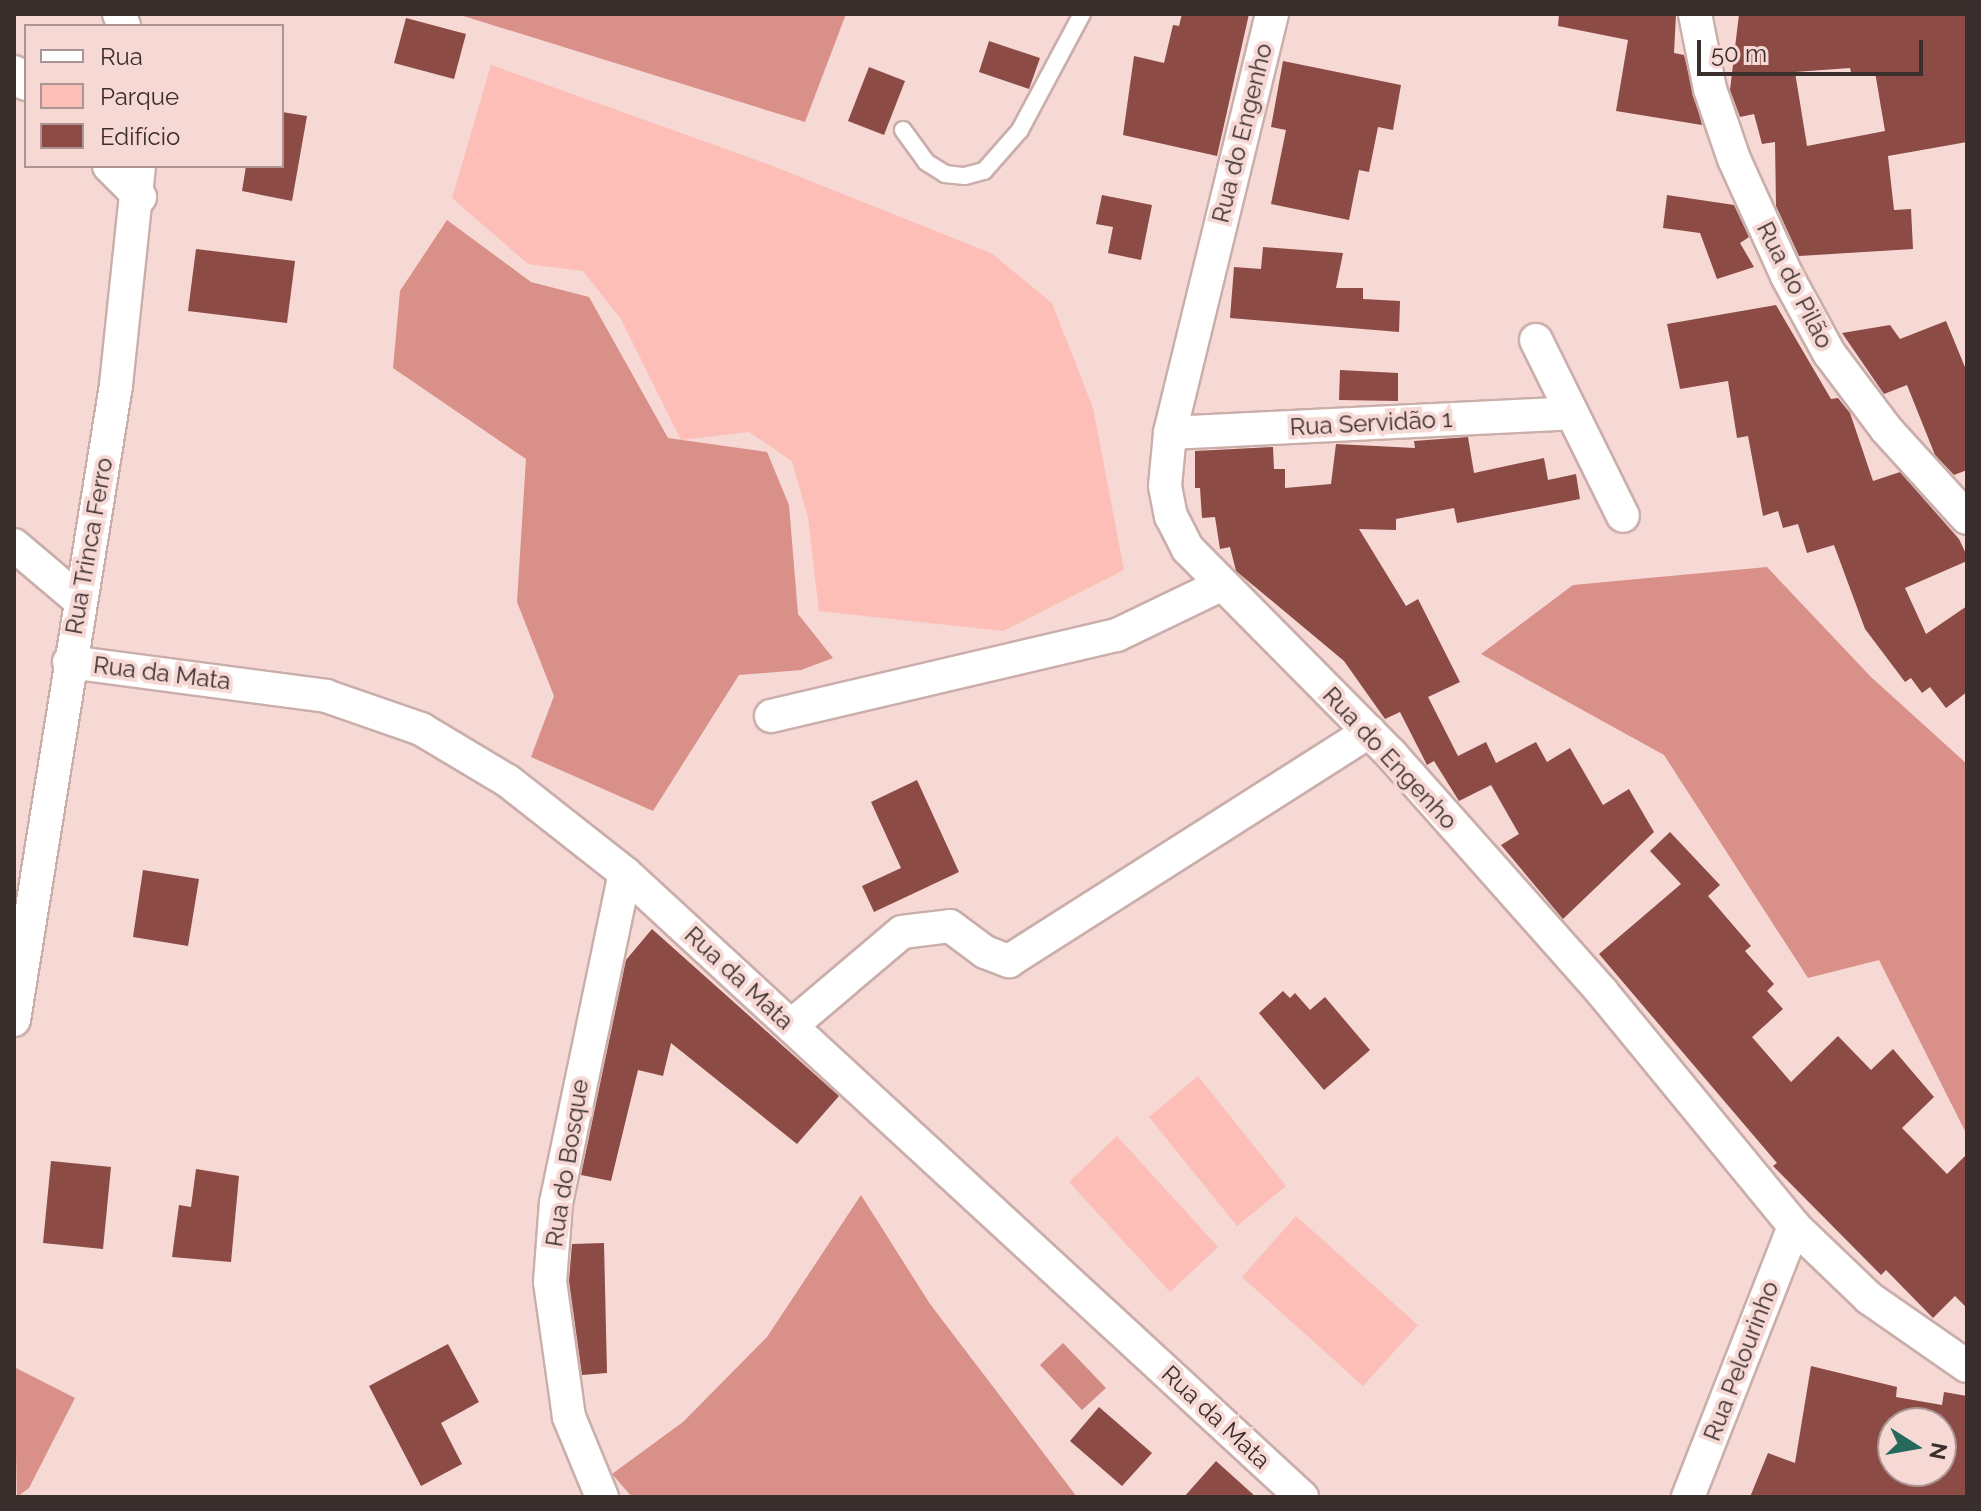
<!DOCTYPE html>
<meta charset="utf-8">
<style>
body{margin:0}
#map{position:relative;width:1981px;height:1511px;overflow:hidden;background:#f6d8d5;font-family:Raleway,sans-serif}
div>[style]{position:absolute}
.green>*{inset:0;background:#fcbeb7}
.forest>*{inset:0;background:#d99089}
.water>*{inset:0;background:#d28a83}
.building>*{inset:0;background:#8c4b45}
.roads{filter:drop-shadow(2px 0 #caaeaa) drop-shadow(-2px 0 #caaeaa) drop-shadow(0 2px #caaeaa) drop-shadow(0 -2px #caaeaa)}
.lane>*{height:16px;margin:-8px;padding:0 8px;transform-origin:8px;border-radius:8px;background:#fff}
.street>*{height:32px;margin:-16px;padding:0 16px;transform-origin:16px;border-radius:16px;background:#fff}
span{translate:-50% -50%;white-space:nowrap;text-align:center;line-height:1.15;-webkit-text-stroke:8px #f6d8d5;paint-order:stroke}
.street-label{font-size:24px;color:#3b2f2e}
.frame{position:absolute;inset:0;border:16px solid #3b2f2e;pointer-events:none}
.legend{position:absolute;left:24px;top:24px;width:260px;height:144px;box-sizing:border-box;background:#f6d8d5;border:2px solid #ab9492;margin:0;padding:10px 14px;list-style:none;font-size:24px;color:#3b2f2e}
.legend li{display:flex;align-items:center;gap:16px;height:40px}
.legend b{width:40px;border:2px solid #ab9492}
.north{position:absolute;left:1877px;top:1407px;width:80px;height:80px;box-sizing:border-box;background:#f6d8d5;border:2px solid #ab9492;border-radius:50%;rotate:101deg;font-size:22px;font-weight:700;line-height:32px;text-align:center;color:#3b2f2e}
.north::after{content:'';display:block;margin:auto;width:28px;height:36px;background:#26695b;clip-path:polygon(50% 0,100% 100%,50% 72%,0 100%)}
.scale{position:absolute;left:1697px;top:40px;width:226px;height:36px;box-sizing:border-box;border:4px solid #3b2f2e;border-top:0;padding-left:10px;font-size:24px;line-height:28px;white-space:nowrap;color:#3b2f2e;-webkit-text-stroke:6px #f6d8d5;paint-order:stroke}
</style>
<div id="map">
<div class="green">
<div style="clip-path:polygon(491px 65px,765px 163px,991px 253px,1052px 303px,1093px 408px,1124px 570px,1003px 631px,819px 611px,808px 518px,792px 461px,749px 432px,681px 440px,621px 319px,583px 271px,528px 264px,452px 198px)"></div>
<div style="clip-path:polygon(1198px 1076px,1286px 1186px,1237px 1226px,1149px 1117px)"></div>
<div style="clip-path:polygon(1117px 1136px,1218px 1247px,1170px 1292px,1069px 1182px)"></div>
<div style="clip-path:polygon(1296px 1216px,1418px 1325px,1363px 1386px,1242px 1277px)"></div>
</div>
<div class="forest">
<div style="clip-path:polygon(457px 14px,846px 14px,805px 122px)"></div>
<div style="clip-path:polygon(447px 220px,531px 282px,589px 297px,668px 438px,767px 452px,789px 505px,798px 614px,833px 658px,801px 670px,739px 675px,653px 811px,531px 757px,554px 696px,517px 602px,526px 459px,393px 368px,400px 291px)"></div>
<div style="clip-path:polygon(1767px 567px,1871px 677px,1967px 764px,1967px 1135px,1879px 960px,1808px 978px,1664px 755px,1481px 654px,1573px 585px)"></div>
<div style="clip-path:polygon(861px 1195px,930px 1304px,1077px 1497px,632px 1497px,612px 1474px,683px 1422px,767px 1337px)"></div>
<div style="clip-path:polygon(14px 1367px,75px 1398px,29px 1488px,17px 1497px)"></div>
</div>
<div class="water">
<div style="clip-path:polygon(1063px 1343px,1106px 1388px,1082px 1410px,1040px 1365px)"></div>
</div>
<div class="building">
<div style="clip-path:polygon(1182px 14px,1249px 14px,1217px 156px,1123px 135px,1134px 56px,1164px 63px,1173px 25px,1179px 26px)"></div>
<div style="clip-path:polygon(1559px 14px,1676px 14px,1674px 53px,1684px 55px,1702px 125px,1616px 111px,1628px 40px,1558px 26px)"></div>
<div style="clip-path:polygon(evenodd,1739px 14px,1967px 14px,1967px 142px,1888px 156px,1894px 210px,1911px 209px,1913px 249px,1799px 256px,1776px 206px,1775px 142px,1762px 144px,1754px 114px,1740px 117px,1730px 90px,1739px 14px,1850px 68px,1852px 76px,1875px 72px,1885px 131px,1807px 146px,1795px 72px,1850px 68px)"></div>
<div style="clip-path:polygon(406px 18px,466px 34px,454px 79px,394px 63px)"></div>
<div style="clip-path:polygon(989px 41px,1040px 58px,1029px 89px,979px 72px)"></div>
<div style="clip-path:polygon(1283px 61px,1401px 85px,1393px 130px,1378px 127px,1369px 172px,1359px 170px,1349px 220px,1271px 204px,1286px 130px,1271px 127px)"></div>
<div style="clip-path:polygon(869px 67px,905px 81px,884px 135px,848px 121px)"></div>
<div style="clip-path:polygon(282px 112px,307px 116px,292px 201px,242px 191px,246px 166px,282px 166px)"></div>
<div style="clip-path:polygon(1102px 195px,1152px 205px,1141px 260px,1108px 253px,1113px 227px,1096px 224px)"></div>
<div style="clip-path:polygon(1667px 195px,1734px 205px,1749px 237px,1740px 243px,1754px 267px,1717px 279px,1700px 233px,1663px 228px)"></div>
<div style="clip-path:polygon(1263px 247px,1343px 253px,1336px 288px,1363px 288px,1363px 299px,1400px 301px,1399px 332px,1230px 318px,1234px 267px,1261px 269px)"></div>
<div style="clip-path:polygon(196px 249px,295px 261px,287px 323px,188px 311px)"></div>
<div style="clip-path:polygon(1776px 305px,1831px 399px,1838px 398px,1850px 413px,1873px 481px,1900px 472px,1959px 539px,1967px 556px,1967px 561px,1905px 588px,1926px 634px,1967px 606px,1967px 692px,1946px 708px,1930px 687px,1922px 693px,1911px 678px,1905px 682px,1865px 629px,1834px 545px,1807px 553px,1798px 524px,1783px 528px,1778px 511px,1763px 516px,1748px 436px,1737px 438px,1728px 381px,1680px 389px,1667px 324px)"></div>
<div style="clip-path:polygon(1946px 321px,1967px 372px,1967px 470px,1954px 475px,1935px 455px,1907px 385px,1884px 394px,1842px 333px,1890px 325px,1900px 339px)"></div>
<div style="clip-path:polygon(1340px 370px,1398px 373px,1398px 401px,1339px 400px)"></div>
<div style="clip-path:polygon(1468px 437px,1474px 473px,1544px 458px,1548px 480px,1576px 474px,1580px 499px,1457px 523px,1454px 508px,1396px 519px,1396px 530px,1359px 529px,1406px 606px,1418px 599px,1460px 682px,1428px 697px,1458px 756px,1486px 742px,1496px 763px,1536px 742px,1547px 762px,1570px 748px,1603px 805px,1629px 789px,1654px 832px,1563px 919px,1501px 845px,1519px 834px,1491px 785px,1459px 801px,1434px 761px,1427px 765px,1400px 712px,1385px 719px,1344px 661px,1236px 571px,1230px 547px,1220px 549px,1215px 517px,1202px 518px,1200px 488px,1195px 488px,1195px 451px,1273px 447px,1274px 469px,1285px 469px,1285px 488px,1331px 484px,1336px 444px,1415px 448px,1414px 441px)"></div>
<div style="clip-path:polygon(917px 780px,959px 872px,874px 912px,862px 886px,901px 868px,871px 802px)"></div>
<div style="clip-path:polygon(1670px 832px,1720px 885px,1708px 896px,1751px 946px,1745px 951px,1774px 984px,1767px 991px,1783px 1009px,1752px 1037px,1791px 1082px,1838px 1036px,1871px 1070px,1893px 1049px,1934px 1097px,1902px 1128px,1947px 1174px,1967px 1154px,1967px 1308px,1955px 1296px,1933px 1318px,1886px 1270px,1881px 1275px,1773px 1166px,1777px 1163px,1599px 954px,1681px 884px,1650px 851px)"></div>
<div style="clip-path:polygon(143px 870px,199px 879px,188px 946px,133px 937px)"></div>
<div style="clip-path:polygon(652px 929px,839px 1096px,797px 1144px,671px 1043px,663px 1076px,638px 1070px,611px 1181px,581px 1175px,626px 960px)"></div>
<div style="clip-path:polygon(1283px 991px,1290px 998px,1295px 993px,1310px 1010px,1325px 997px,1370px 1050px,1324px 1090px,1259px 1013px)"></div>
<div style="clip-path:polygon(51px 1161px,111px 1167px,103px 1249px,43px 1243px)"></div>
<div style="clip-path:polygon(196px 1169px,239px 1176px,231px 1262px,172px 1257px,179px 1205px,191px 1207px)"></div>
<div style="clip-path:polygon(604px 1243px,607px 1373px,582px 1375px,569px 1281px,572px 1244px)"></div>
<div style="clip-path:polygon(448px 1344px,479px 1402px,441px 1423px,462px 1464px,421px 1486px,369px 1386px)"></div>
<div style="clip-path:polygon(evenodd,1811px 1366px,1897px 1387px,1896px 1397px,1942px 1405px,1944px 1392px,1967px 1396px,1967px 1497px,1750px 1497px,1768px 1453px,1795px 1463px,1811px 1366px,1893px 1423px,1941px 1423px,1941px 1471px,1893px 1471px,1893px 1423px)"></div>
<div style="clip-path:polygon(1099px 1407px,1152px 1453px,1122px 1486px,1070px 1441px)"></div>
<div style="clip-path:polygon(1216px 1461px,1256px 1497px,1184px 1497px)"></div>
</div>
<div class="roads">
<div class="lane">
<div style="left:903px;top:130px;width:39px;rotate:54deg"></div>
<div style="left:926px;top:162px;width:22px;rotate:32deg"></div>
<div style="left:945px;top:174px;width:20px;rotate:6deg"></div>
<div style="left:965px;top:176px;width:20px;rotate:-15deg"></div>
<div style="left:984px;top:171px;width:55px;rotate:-48.7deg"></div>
<div style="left:1020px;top:130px;width:132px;rotate:-61.9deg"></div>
</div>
<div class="street">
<div style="left:119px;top:14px;width:13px;rotate:67deg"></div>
<div style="left:1272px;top:14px;width:431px;rotate:103.7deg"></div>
<div style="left:1170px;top:433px;width:53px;rotate:95.4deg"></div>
<div style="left:1165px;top:486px;width:31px;rotate:79deg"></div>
<div style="left:1171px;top:516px;width:37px;rotate:63deg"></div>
<div style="left:1188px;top:549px;width:289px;rotate:45.3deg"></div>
<div style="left:1391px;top:754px;width:318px;rotate:48.4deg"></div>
<div style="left:1602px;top:992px;width:303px;rotate:50.6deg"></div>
<div style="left:1794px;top:1226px;width:104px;rotate:43.8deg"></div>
<div style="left:1869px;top:1298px;width:119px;rotate:34.8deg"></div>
<div style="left:1695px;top:14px;width:76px;rotate:78.7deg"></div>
<div style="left:1710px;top:89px;width:74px;rotate:71.1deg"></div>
<div style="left:1734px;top:159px;width:128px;rotate:65.6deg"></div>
<div style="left:1787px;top:276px;width:88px;rotate:61.4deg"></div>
<div style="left:1829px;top:353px;width:95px;rotate:53.1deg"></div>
<div style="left:1886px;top:429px;width:120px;rotate:47.7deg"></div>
<div style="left:14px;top:72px;width:17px;rotate:45deg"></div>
<div style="left:109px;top:166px;width:44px;rotate:45deg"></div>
<div style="left:1536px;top:340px;width:196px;rotate:63.7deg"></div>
<div style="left:1170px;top:433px;width:402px;rotate:-2.8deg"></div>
<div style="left:14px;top:545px;width:85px;rotate:40.2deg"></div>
<div style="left:69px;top:662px;width:259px;rotate:7.5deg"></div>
<div style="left:326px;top:696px;width:101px;rotate:19.2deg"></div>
<div style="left:421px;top:729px;width:101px;rotate:30.9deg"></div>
<div style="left:508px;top:781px;width:149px;rotate:38.2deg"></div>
<div style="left:625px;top:873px;width:921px;rotate:42.67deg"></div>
<div style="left:771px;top:716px;width:355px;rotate:-13.2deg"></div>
<div style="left:1117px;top:635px;width:115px;rotate:-25.7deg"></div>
<div style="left:14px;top:1020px;width:643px;rotate:-80.87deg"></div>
<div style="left:116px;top:385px;width:220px;rotate:-84deg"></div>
<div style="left:791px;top:1026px;width:145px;rotate:-40.3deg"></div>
<div style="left:902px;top:932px;width:48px;rotate:-7.1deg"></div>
<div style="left:950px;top:926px;width:44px;rotate:36.6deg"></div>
<div style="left:985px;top:952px;width:26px;rotate:21deg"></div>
<div style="left:1009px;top:961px;width:427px;rotate:-32.5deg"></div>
<div style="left:602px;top:1497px;width:87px;rotate:-112.4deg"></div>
<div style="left:569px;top:1417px;width:136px;rotate:-98deg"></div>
<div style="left:550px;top:1282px;width:79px;rotate:-85.7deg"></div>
<div style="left:556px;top:1203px;width:337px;rotate:-78.2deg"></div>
<div style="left:1688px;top:1497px;width:291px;rotate:-68.6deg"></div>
</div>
</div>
<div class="street-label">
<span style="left:1242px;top:133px;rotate:-76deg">Rua do Engenho</span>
<span style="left:1795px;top:285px;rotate:63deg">Rua do Pilão</span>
<span style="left:1371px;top:423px;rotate:-3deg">Rua Servidão 1</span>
<span style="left:89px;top:546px;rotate:-80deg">Rua Trinca Ferro</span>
<span style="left:162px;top:673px;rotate:7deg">Rua da Mata</span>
<span style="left:1390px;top:758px;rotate:47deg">Rua do Engenho</span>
<span style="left:739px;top:978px;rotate:43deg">Rua da Mata</span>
<span style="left:567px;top:1163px;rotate:-81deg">Rua do Bosque</span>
<span style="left:1741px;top:1361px;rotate:-69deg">Rua Pelourinho</span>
<span style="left:1216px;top:1417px;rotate:43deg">Rua da Mata</span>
</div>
<div class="frame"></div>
<ul class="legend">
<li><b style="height:10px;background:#fff"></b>Rua</li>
<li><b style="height:22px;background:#fcbeb7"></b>Parque</li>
<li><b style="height:22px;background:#8c4b45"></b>Edifício</li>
</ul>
<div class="north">N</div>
<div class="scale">50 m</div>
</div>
